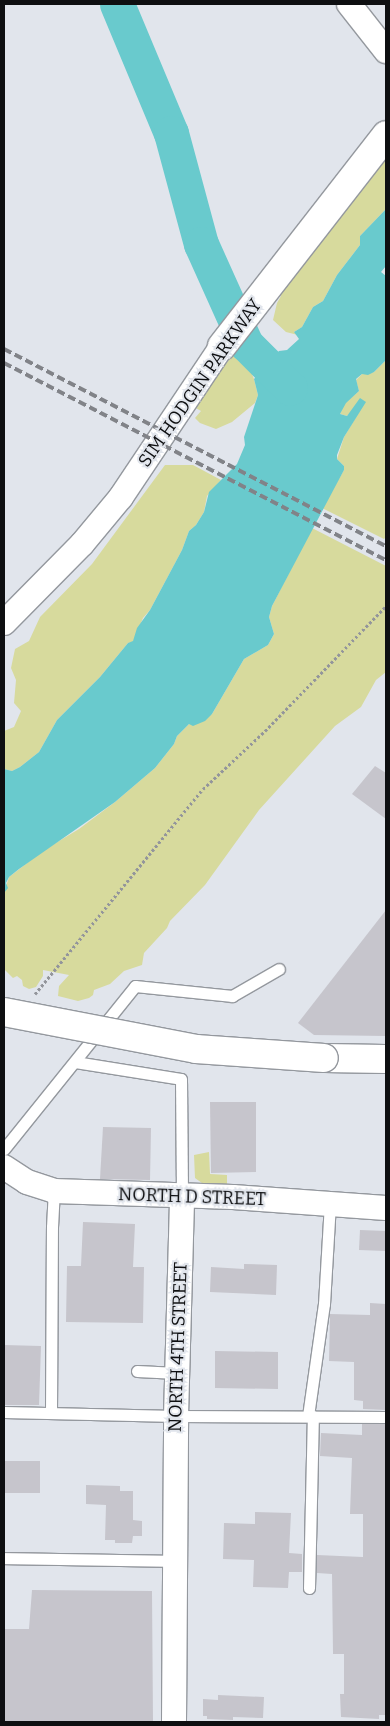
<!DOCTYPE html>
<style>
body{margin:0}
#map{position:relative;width:390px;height:1726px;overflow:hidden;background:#e1e5ec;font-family:Bitter,serif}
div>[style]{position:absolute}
.green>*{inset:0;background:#d7da9d}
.water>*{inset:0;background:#69cacd}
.river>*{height:35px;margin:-17.5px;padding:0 17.5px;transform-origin:17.5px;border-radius:17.5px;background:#69cacd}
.building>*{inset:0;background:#c6c5cc}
.path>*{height:3px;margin-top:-1.5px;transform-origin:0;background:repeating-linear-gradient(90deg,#93959b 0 2.5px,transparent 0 5px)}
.roads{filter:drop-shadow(1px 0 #94989e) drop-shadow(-1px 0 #94989e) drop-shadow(0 1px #94989e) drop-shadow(0 -1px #94989e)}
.lane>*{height:11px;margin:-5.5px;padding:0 5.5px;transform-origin:5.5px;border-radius:5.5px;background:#fff}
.street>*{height:24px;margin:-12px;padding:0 12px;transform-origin:12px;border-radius:12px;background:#fff}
.secondary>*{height:28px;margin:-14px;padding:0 14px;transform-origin:14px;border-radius:14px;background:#fff}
.rail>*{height:4px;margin-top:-2px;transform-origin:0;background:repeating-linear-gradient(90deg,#818388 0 8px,transparent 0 12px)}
.bridges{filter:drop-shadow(1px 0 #94989e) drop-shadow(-1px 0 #94989e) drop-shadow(0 1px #94989e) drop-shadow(0 -1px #94989e)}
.secondary-bridge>*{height:28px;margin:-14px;padding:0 14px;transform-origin:14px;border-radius:14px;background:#fff}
span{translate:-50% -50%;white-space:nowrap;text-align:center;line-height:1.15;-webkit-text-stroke:4px #e1e5ec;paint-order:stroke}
.street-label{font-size:18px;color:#0e0f11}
.frame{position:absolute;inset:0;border:5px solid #0e0f11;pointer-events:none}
</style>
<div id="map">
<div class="green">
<div style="clip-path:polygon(386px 156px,386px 209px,360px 236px,360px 245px,337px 275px,323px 301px,313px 307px,302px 327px,294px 332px,298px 335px,286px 332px,273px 320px,277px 303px,281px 296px,281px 290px)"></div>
<div style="clip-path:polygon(237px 349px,244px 355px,254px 379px,258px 395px,255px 403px,232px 422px,216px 429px,200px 423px,195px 418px,201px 411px,194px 407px)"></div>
<div style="clip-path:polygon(386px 360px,386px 537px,384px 539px,322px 508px,344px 470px,344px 466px,337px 459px,344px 437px,365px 402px,358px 404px,347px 416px,340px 414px,345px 403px,359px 391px,356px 380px,362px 374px,374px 372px)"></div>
<div style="clip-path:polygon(165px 465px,193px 465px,221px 480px,207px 496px,204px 512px,196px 525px,189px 531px,182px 550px,150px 610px,143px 618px,133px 642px,128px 643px,100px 677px,57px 720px,39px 752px,20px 767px,12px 771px,4px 769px,4px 731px,14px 727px,21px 711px,14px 703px,16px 680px,11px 668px,15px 649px,29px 641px,40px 617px,92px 564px)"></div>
<div style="clip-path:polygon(312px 528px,386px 566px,386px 672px,376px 680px,361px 707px,335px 726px,259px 810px,205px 885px,170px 921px,167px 928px,144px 953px,142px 965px,124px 971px,110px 984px,94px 990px,93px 995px,89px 998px,78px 1001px,58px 996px,59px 986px,69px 975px,43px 970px,43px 976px,36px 987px,29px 989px,23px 986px,22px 980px,17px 976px,13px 978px,4px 969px,4px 893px,9px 877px,44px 850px,79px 829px,115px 802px,155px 768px,174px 744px,177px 736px,189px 724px,212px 714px,244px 659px,268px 645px,274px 634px,269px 617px,272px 606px)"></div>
<div style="clip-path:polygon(209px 1152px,210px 1174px,227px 1175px,227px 1184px,224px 1187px,206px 1186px,195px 1178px,194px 1155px)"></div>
</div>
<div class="water">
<div style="clip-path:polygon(386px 209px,386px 266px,381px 272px,386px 276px,386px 360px,374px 372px,368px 375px,362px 374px,356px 379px,359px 391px,346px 403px,340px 414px,347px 416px,360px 398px,366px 402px,344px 437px,337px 455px,337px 459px,344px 466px,344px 470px,272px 606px,269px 617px,274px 634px,268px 645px,244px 659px,212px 714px,205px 721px,193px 726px,189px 724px,177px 736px,174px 744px,155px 768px,115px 802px,19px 869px,9px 877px,6px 883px,8px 888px,4px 893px,4px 769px,12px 771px,20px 767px,39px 752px,57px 720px,100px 677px,128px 643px,133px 641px,137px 628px,150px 610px,182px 550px,189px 531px,196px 525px,204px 512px,209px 492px,237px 464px,245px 445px,244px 437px,258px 395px,254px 379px,279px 351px,287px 350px,299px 339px,294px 332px,302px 327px,313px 307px,323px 301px,337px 275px,360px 245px,360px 236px)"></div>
</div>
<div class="river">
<div style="left:117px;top:4px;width:140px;rotate:67.3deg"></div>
<div style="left:171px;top:133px;width:115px;rotate:74.9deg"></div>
<div style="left:201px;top:244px;width:110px;rotate:65.8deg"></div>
<div style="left:246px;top:344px;width:62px;rotate:45deg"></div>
</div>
<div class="building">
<div style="clip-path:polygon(375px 766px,386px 773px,386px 819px,352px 794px)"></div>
<div style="clip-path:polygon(386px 910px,386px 1036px,314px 1035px,298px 1023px)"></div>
<div style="clip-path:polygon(210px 1102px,256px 1102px,256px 1172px,211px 1173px)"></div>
<div style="clip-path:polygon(103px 1127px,151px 1128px,150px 1180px,100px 1179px)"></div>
<div style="clip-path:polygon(83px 1222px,135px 1224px,133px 1267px,144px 1267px,143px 1323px,66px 1322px,67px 1266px,81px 1266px)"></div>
<div style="clip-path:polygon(360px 1230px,386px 1231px,386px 1251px,359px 1250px)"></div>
<div style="clip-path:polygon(244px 1264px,277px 1265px,276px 1295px,210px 1292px,211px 1267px,244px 1269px)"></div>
<div style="clip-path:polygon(370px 1303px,386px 1304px,386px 1410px,363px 1409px,363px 1401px,354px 1400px,354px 1362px,329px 1361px,330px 1314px,370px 1315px)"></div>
<div style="clip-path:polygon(4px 1345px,41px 1346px,39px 1405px,4px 1405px)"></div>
<div style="clip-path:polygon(215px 1351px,278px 1352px,278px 1389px,215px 1388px)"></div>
<div style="clip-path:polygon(362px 1424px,386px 1424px,386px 1690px,385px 1715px,379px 1715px,379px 1719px,341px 1717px,340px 1694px,344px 1694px,344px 1654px,333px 1654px,332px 1574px,317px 1573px,317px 1555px,363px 1557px,363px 1514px,350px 1514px,352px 1458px,320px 1456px,321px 1433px,362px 1435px)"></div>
<div style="clip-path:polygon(4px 1461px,40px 1461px,40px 1493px,4px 1493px)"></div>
<div style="clip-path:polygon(86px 1485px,120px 1486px,120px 1491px,133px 1491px,133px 1520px,142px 1521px,142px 1536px,133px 1536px,132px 1543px,115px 1543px,115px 1540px,105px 1540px,106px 1505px,86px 1504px)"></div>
<div style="clip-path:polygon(255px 1512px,291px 1513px,289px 1553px,302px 1554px,302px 1572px,289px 1572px,288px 1588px,253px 1587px,254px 1560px,223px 1559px,224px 1523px,255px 1524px)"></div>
<div style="clip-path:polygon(32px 1590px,152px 1591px,153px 1722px,4px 1722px,4px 1629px,29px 1629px)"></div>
<div style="clip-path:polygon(218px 1695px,264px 1697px,263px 1718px,233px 1717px,233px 1720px,207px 1719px,207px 1716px,203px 1716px,203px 1699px,218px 1700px)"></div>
</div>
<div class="path">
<div style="left:35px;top:994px;width:265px;rotate:-50.7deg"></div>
<div style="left:203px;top:789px;width:85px;rotate:-43.1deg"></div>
<div style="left:265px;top:731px;width:174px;rotate:-45.9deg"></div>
</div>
<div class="roads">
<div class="lane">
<div style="left:75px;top:1062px;width:107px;rotate:9.1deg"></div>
<div style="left:181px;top:1079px;width:116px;rotate:89.5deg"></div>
<div style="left:4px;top:1149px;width:209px;rotate:-51.2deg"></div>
<div style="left:135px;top:986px;width:98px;rotate:5.9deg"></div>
<div style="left:232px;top:996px;width:54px;rotate:-29.9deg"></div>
<div style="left:137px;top:1371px;width:40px;rotate:2.9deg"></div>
<div style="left:4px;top:1412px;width:172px;rotate:1.3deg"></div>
<div style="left:176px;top:1416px;width:210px;rotate:0.3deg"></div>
<div style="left:51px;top:1413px;width:186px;rotate:-89.7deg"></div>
<div style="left:52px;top:1227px;width:36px;rotate:-87deg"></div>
<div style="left:308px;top:1416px;width:113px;rotate:-81.9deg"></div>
<div style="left:324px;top:1304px;width:100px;rotate:-86.6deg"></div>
<div style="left:4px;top:1558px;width:171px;rotate:1deg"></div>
<div style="left:309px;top:1588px;width:172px;rotate:-88.7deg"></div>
</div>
<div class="street">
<div style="left:349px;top:4px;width:60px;rotate:51.8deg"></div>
<div style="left:4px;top:623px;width:111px;rotate:-45.4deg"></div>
<div style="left:82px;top:544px;width:61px;rotate:-50.3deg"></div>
<div style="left:121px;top:497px;width:182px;rotate:-56.2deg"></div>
<div style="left:4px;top:1167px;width:27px;rotate:33deg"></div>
<div style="left:27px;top:1182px;width:28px;rotate:18deg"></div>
<div style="left:54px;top:1191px;width:179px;rotate:1.9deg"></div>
<div style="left:233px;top:1197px;width:153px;rotate:4.1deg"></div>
<div style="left:174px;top:1722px;width:306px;rotate:-89.6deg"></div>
<div style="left:176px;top:1416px;width:221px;rotate:-88.4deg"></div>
</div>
<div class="secondary">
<div style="left:222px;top:346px;width:267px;rotate:-52.1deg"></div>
<div style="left:324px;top:1058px;width:62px;rotate:0.9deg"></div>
</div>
</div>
<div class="rail">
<div style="left:4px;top:349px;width:430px;rotate:27.3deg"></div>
<div style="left:4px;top:363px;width:430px;rotate:27.3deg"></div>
</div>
<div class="bridges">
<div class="secondary-bridge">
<div style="left:4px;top:1012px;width:196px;rotate:10.9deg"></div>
<div style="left:196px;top:1049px;width:128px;rotate:4deg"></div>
</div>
</div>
<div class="street-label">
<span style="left:200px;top:383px;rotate:-55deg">SIM HODGIN PARKWAY</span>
<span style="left:192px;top:1197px;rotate:2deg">NORTH D STREET</span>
<span style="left:178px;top:1347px;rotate:-88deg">NORTH 4TH STREET</span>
</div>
<div class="frame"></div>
</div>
